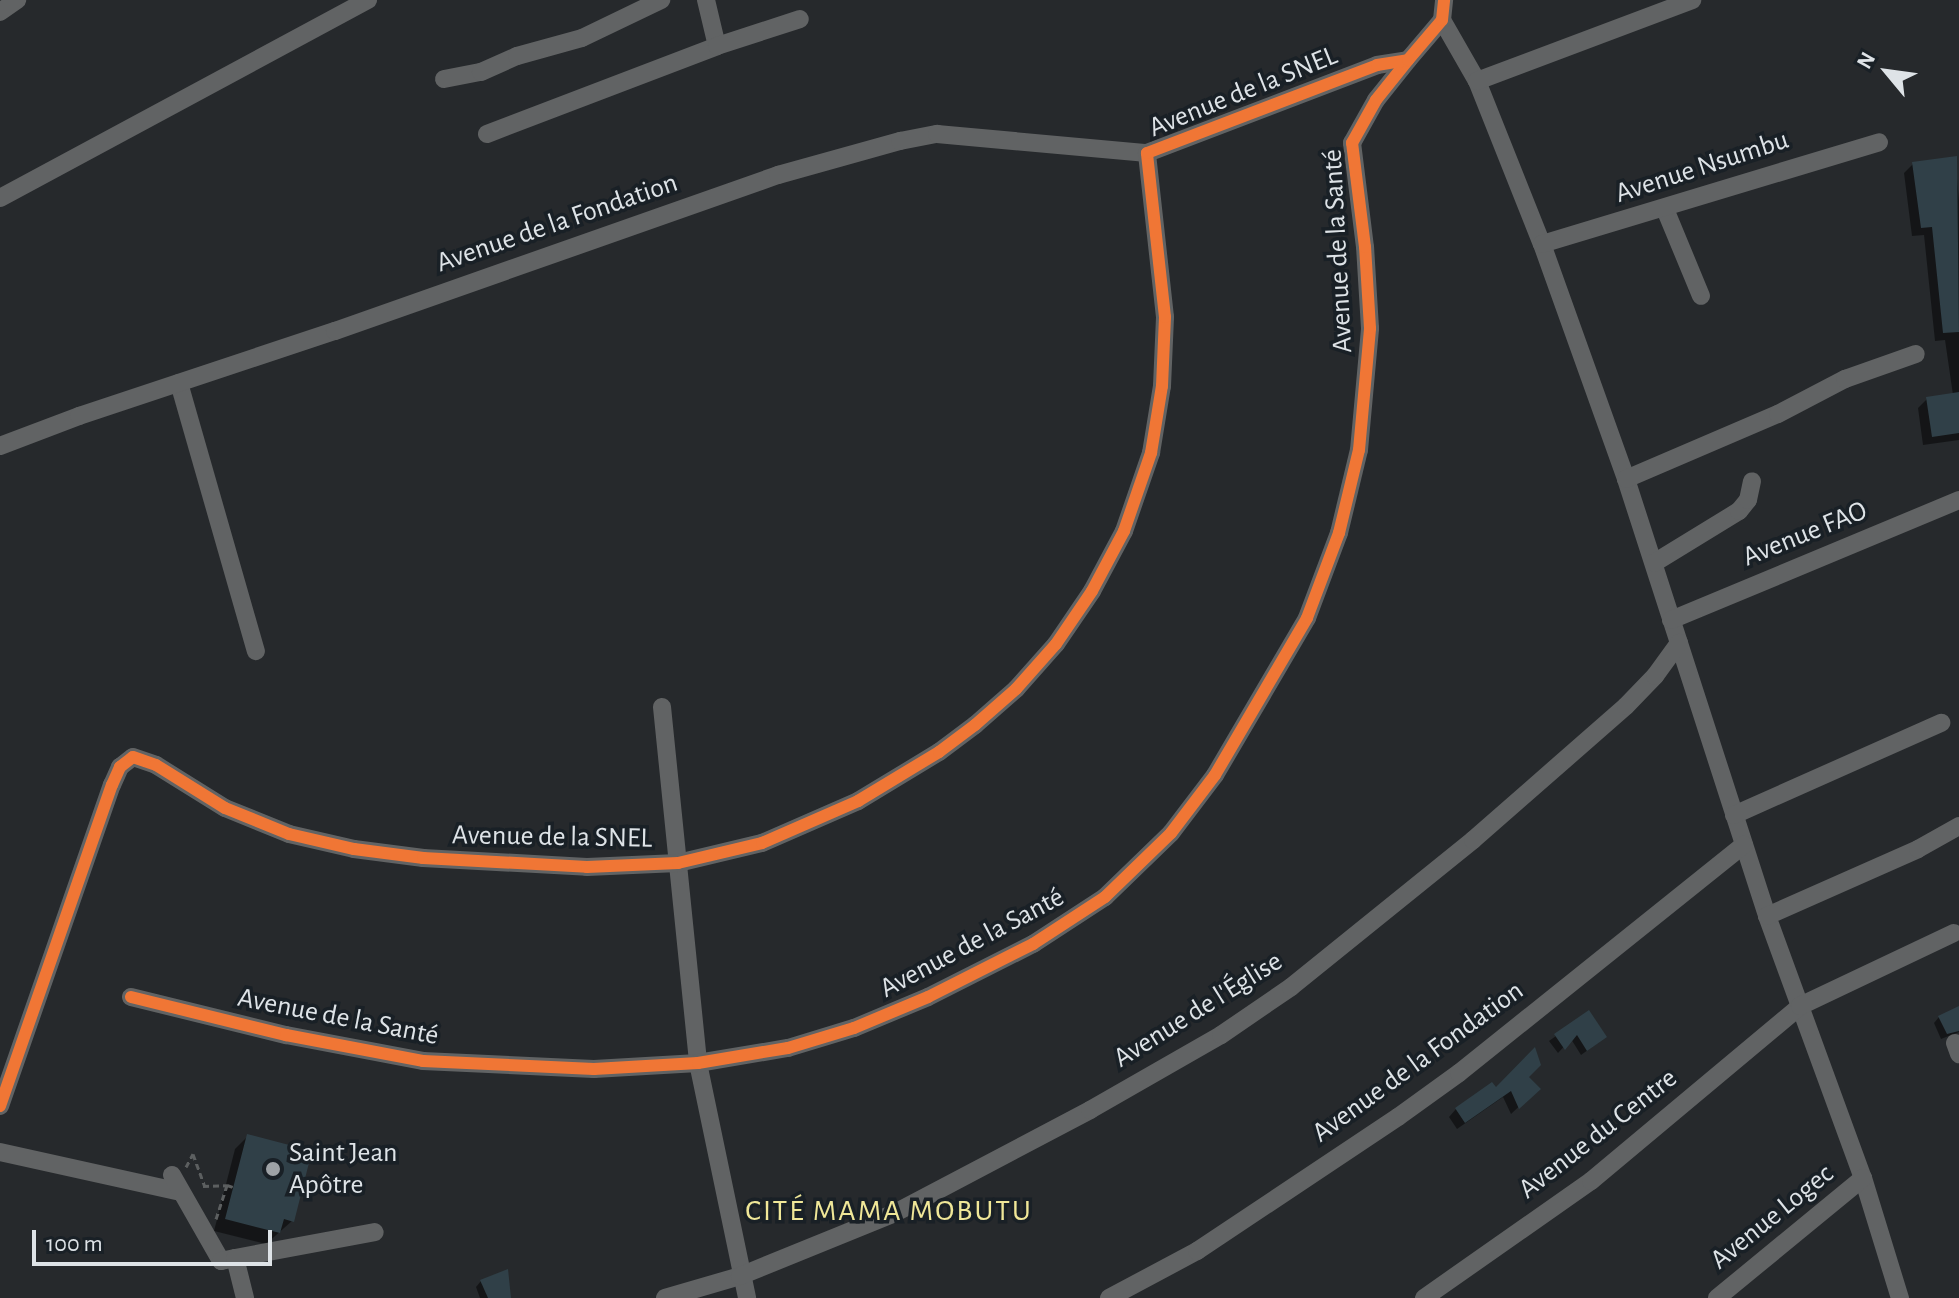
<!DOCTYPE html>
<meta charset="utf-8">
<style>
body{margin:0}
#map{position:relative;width:1959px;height:1298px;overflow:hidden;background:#26292c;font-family:"Alegreya Sans",sans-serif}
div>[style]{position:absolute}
.shadow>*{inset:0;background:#0007}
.building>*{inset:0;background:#304048}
.path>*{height:3px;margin-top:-1.5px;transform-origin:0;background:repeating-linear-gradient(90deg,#5c5f60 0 6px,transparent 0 10px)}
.minor>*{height:18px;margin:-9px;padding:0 9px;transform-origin:9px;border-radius:9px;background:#616364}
.cycleway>*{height:12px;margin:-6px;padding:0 6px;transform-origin:6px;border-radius:6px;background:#f07635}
.dots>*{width:22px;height:22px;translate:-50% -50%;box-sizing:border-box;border:4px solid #192026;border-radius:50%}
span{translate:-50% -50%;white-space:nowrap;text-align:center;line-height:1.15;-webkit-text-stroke:7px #192026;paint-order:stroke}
.street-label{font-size:28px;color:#dee3e7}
.poi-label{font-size:28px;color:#dee3e7}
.left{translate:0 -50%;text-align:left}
.neighbourhood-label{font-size:30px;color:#f0e798;letter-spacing:2px}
.north{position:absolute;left:1847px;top:32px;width:80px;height:80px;-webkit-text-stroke:6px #192026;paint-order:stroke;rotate:299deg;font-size:22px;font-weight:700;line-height:32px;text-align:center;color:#dee3e7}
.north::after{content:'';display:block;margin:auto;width:28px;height:36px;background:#dee3e7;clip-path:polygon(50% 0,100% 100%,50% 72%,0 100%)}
.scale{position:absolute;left:32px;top:1230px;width:240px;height:36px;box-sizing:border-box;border:4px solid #dee3e7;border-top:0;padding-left:10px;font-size:24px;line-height:28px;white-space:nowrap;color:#dee3e7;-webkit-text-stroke:6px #192026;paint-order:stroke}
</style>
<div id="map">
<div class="shadow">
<div style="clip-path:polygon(1955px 158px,1959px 200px,1959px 440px,1923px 445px,1918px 408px,1927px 399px,1953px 395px,1945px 340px,1935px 341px,1924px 235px,1912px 236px,1904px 173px,1913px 164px)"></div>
<div style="clip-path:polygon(1959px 1012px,1959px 1032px,1941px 1039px,1934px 1023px,1939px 1017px)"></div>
<div style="clip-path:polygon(1588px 1013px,1599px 1042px,1581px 1055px,1571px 1039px,1558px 1053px,1549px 1041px)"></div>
<div style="clip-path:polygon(1527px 1077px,1538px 1089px,1511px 1114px,1503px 1097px,1457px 1129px,1449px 1117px,1456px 1109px)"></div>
<div style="clip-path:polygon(247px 1137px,292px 1221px,266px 1244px,214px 1231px,235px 1149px)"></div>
<div style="clip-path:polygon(481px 1281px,511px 1298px,480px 1298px,476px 1287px)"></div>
</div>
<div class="building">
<div style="clip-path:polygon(1957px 156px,1959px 332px,1943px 333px,1932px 227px,1921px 228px,1912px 162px)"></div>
<div style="clip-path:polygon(1959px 392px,1959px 433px,1932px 437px,1926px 397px)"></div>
<div style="clip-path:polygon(1959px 1006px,1959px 1031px,1947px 1034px,1938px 1016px)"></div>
<div style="clip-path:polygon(1589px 1010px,1607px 1037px,1587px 1051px,1577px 1035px,1565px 1050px,1554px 1034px)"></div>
<div style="clip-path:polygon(1535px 1047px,1541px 1065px,1529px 1077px,1541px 1089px,1519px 1109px,1511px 1091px,1465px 1123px,1455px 1108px,1492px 1082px,1496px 1087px)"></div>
<div style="clip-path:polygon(247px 1134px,312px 1151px,294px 1222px,284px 1219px,280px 1233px,225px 1219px)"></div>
<div style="clip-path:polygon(508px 1269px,511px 1298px,488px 1298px,480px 1280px)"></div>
</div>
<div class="path">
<div style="left:186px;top:1167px;width:15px;rotate:-62deg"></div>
<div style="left:193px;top:1154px;width:33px;rotate:70deg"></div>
<div style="left:203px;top:1186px;width:24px;rotate:-2deg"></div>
<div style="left:216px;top:1219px;width:36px;rotate:-72deg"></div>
<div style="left:227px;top:1185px;width:6px;rotate:18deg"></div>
</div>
<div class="minor">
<div style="left:706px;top:0;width:47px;rotate:76.6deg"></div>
<div style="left:0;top:12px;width:21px;rotate:-35deg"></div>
<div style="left:1442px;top:20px;width:70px;rotate:60.2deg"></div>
<div style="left:1477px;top:81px;width:175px;rotate:68.3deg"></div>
<div style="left:1542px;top:244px;width:250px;rotate:70.3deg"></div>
<div style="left:1626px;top:479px;width:459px;rotate:72.1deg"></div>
<div style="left:1767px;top:916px;width:279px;rotate:69.9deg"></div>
<div style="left:1863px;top:1178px;width:126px;rotate:72.9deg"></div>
<div style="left:444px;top:79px;width:38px;rotate:-11deg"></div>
<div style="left:481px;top:72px;width:39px;rotate:-24deg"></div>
<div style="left:517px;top:56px;width:67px;rotate:-15.5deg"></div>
<div style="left:582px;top:38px;width:88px;rotate:-25.7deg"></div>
<div style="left:1477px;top:81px;width:230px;rotate:-20.6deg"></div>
<div style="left:487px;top:134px;width:246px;rotate:-20.9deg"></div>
<div style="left:717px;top:46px;width:87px;rotate:-18deg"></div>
<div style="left:0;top:198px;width:418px;rotate:-28.3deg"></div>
<div style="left:1665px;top:209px;width:94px;rotate:67.5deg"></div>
<div style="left:1542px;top:244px;width:352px;rotate:-16.8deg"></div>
<div style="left:179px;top:383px;width:279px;rotate:74deg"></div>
<div style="left:0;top:446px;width:85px;rotate:-20.8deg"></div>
<div style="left:79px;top:416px;width:270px;rotate:-18.4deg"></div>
<div style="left:335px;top:331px;width:470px;rotate:-19.4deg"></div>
<div style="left:778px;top:175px;width:127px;rotate:-15.6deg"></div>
<div style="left:900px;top:141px;width:38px;rotate:-11deg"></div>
<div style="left:937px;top:134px;width:211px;rotate:5.2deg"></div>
<div style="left:1626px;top:479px;width:165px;rotate:-23.2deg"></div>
<div style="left:1778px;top:414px;width:76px;rotate:-27.6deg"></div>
<div style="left:1845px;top:379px;width:75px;rotate:-19.4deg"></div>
<div style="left:1654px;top:563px;width:100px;rotate:-31.5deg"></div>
<div style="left:1739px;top:511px;width:14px;rotate:-51deg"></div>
<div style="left:1748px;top:500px;width:19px;rotate:-78deg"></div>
<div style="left:1671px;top:620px;width:312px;rotate:-22.6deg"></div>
<div style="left:662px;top:707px;width:358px;rotate:84.2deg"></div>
<div style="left:698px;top:1063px;width:240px;rotate:78.2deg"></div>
<div style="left:1734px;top:815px;width:227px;rotate:-24deg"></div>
<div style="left:1767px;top:916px;width:165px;rotate:-23.9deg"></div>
<div style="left:1918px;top:849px;width:47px;rotate:-29.3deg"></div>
<div style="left:131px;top:997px;width:160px;rotate:13.8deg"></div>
<div style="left:286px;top:1035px;width:139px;rotate:10.7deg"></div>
<div style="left:423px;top:1061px;width:171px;rotate:2.7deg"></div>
<div style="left:594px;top:1069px;width:104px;rotate:-3.3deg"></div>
<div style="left:698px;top:1063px;width:91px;rotate:-9.5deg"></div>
<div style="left:788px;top:1048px;width:69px;rotate:-16.9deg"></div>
<div style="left:854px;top:1028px;width:80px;rotate:-22.7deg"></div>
<div style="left:928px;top:997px;width:118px;rotate:-26.8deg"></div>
<div style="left:1033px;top:944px;width:86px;rotate:-33.1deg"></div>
<div style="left:1105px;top:897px;width:92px;rotate:-44.1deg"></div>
<div style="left:1171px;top:833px;width:73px;rotate:-52.8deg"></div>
<div style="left:1215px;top:775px;width:182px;rotate:-59.6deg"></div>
<div style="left:1307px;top:618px;width:91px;rotate:-69.4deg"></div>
<div style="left:1339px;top:533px;width:85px;rotate:-76.5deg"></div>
<div style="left:1359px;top:450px;width:122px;rotate:-84.8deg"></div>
<div style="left:1370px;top:328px;width:81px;rotate:-93.5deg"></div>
<div style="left:1365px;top:247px;width:105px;rotate:-97.1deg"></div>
<div style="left:1352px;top:143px;width:49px;rotate:-60.8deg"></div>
<div style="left:1376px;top:100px;width:51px;rotate:-51.3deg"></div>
<div style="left:1955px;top:1043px;width:12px;rotate:70deg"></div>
<div style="left:0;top:1106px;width:340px;rotate:-70.8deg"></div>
<div style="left:112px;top:785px;width:20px;rotate:-66deg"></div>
<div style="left:120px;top:767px;width:16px;rotate:-38deg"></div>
<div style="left:133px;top:757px;width:24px;rotate:19deg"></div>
<div style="left:156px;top:765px;width:81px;rotate:31.9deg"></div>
<div style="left:225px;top:808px;width:69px;rotate:22.1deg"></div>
<div style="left:289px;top:834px;width:67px;rotate:13deg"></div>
<div style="left:354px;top:849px;width:70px;rotate:7.4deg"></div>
<div style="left:423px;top:858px;width:164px;rotate:3.1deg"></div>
<div style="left:587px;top:867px;width:91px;rotate:-2.5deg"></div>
<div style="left:678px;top:863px;width:86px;rotate:-13.4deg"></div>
<div style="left:762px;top:843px;width:105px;rotate:-23.6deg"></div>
<div style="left:858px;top:801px;width:95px;rotate:-31.2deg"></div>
<div style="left:939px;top:752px;width:45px;rotate:-36.9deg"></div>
<div style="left:975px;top:725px;width:55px;rotate:-41.3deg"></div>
<div style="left:1016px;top:689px;width:60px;rotate:-48.4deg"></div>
<div style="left:1056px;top:644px;width:64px;rotate:-55.8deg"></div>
<div style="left:1092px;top:591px;width:68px;rotate:-61.9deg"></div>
<div style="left:1124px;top:531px;width:83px;rotate:-70.9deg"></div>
<div style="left:1151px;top:453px;width:68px;rotate:-80.7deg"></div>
<div style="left:1162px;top:386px;width:69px;rotate:-87.5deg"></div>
<div style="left:1165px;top:317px;width:165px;rotate:-96.3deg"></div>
<div style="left:1147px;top:153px;width:246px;rotate:-20.9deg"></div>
<div style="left:1377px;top:65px;width:31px;rotate:-9deg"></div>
<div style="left:1408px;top:60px;width:52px;rotate:-49.6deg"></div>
<div style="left:1442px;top:20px;width:20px;rotate:-84deg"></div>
<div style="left:0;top:1152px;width:185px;rotate:12.5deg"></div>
<div style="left:172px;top:1175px;width:99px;rotate:60.3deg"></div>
<div style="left:221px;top:1261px;width:14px;rotate:-12deg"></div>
<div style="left:245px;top:1298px;width:41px;rotate:-104deg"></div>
<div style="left:235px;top:1258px;width:142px;rotate:-10.5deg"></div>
<div style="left:665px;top:1298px;width:78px;rotate:-16.3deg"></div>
<div style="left:740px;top:1276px;width:165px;rotate:-22.1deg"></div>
<div style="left:893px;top:1214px;width:223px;rotate:-27.8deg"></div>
<div style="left:1090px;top:1110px;width:151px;rotate:-29.8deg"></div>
<div style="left:1221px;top:1035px;width:85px;rotate:-34.4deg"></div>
<div style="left:1291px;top:987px;width:234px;rotate:-38.9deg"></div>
<div style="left:1473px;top:840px;width:203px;rotate:-41.2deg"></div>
<div style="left:1626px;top:706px;width:42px;rotate:-46deg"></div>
<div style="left:1655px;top:676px;width:41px;rotate:-54deg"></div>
<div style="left:1109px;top:1298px;width:100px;rotate:-28.1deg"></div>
<div style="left:1197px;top:1251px;width:242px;rotate:-33.7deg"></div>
<div style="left:1398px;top:1117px;width:75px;rotate:-35.8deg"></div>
<div style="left:1459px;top:1073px;width:365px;rotate:-38.7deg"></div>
<div style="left:1424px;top:1298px;width:204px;rotate:-35deg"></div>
<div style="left:1591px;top:1181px;width:273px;rotate:-39.9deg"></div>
<div style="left:1800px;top:1006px;width:170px;rotate:-25.4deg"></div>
<div style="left:1717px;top:1298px;width:189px;rotate:-39.4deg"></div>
</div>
<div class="cycleway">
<div style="left:131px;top:997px;width:160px;rotate:13.8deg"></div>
<div style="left:286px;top:1035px;width:139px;rotate:10.7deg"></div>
<div style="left:423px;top:1061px;width:171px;rotate:2.7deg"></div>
<div style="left:594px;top:1069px;width:104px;rotate:-3.3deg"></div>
<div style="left:698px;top:1063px;width:91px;rotate:-9.5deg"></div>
<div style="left:788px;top:1048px;width:69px;rotate:-16.9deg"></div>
<div style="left:854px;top:1028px;width:80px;rotate:-22.7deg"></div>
<div style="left:928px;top:997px;width:118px;rotate:-26.8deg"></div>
<div style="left:1033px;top:944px;width:86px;rotate:-33.1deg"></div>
<div style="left:1105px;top:897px;width:92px;rotate:-44.1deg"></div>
<div style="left:1171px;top:833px;width:73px;rotate:-52.8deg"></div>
<div style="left:1215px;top:775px;width:182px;rotate:-59.6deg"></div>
<div style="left:1307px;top:618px;width:91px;rotate:-69.4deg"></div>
<div style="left:1339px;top:533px;width:85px;rotate:-76.5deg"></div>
<div style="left:1359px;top:450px;width:122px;rotate:-84.8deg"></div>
<div style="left:1370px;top:328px;width:81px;rotate:-93.5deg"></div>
<div style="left:1365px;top:247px;width:105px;rotate:-97.1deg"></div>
<div style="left:1352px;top:143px;width:49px;rotate:-60.8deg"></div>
<div style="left:1376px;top:100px;width:51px;rotate:-51.3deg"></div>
<div style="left:0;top:1106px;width:340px;rotate:-70.8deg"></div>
<div style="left:112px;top:785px;width:20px;rotate:-66deg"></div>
<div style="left:120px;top:767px;width:16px;rotate:-38deg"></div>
<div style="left:133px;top:757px;width:24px;rotate:19deg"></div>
<div style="left:156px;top:765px;width:81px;rotate:31.9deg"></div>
<div style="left:225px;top:808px;width:69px;rotate:22.1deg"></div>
<div style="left:289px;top:834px;width:67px;rotate:13deg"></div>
<div style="left:354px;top:849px;width:70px;rotate:7.4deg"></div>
<div style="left:423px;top:858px;width:164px;rotate:3.1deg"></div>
<div style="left:587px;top:867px;width:91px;rotate:-2.5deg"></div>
<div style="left:678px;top:863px;width:86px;rotate:-13.4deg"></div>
<div style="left:762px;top:843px;width:105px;rotate:-23.6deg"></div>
<div style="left:858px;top:801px;width:95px;rotate:-31.2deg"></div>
<div style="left:939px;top:752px;width:45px;rotate:-36.9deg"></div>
<div style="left:975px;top:725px;width:55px;rotate:-41.3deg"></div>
<div style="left:1016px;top:689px;width:60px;rotate:-48.4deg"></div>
<div style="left:1056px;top:644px;width:64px;rotate:-55.8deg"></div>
<div style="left:1092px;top:591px;width:68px;rotate:-61.9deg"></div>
<div style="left:1124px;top:531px;width:83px;rotate:-70.9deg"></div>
<div style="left:1151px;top:453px;width:68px;rotate:-80.7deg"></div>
<div style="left:1162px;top:386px;width:69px;rotate:-87.5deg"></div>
<div style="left:1165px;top:317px;width:165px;rotate:-96.3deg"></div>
<div style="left:1147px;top:153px;width:246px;rotate:-20.9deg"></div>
<div style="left:1377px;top:65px;width:31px;rotate:-9deg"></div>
<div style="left:1408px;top:60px;width:52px;rotate:-49.6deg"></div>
<div style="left:1442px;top:20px;width:20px;rotate:-84deg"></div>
</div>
<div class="dots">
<div style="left:273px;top:1169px;background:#9ea2a6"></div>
</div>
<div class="street-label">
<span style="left:1243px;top:92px;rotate:-22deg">Avenue de la SNEL</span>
<span style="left:1702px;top:167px;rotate:-18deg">Avenue Nsumbu</span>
<span style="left:557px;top:223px;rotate:-19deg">Avenue de la Fondation</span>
<span style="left:1338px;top:251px;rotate:-93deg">Avenue de la Santé</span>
<span style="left:1805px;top:534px;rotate:-22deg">Avenue FAO</span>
<span style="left:552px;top:837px;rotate:1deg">Avenue de la SNEL</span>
<span style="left:972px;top:943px;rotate:-28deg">Avenue de la Santé</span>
<span style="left:1198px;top:1010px;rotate:-32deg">Avenue de l'Église</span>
<span style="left:338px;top:1017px;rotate:11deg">Avenue de la Santé</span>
<span style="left:1418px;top:1062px;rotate:-36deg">Avenue de la Fondation</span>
<span style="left:1598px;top:1134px;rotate:-38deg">Avenue du Centre</span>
<span style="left:1772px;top:1217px;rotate:-39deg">Avenue Logec</span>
</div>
<div class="poi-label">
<span class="left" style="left:289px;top:1169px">Saint Jean<br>Apôtre</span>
</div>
<div class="neighbourhood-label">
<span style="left:889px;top:1211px">CITÉ MAMA MOBUTU</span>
</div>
<div class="north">N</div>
<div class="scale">100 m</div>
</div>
